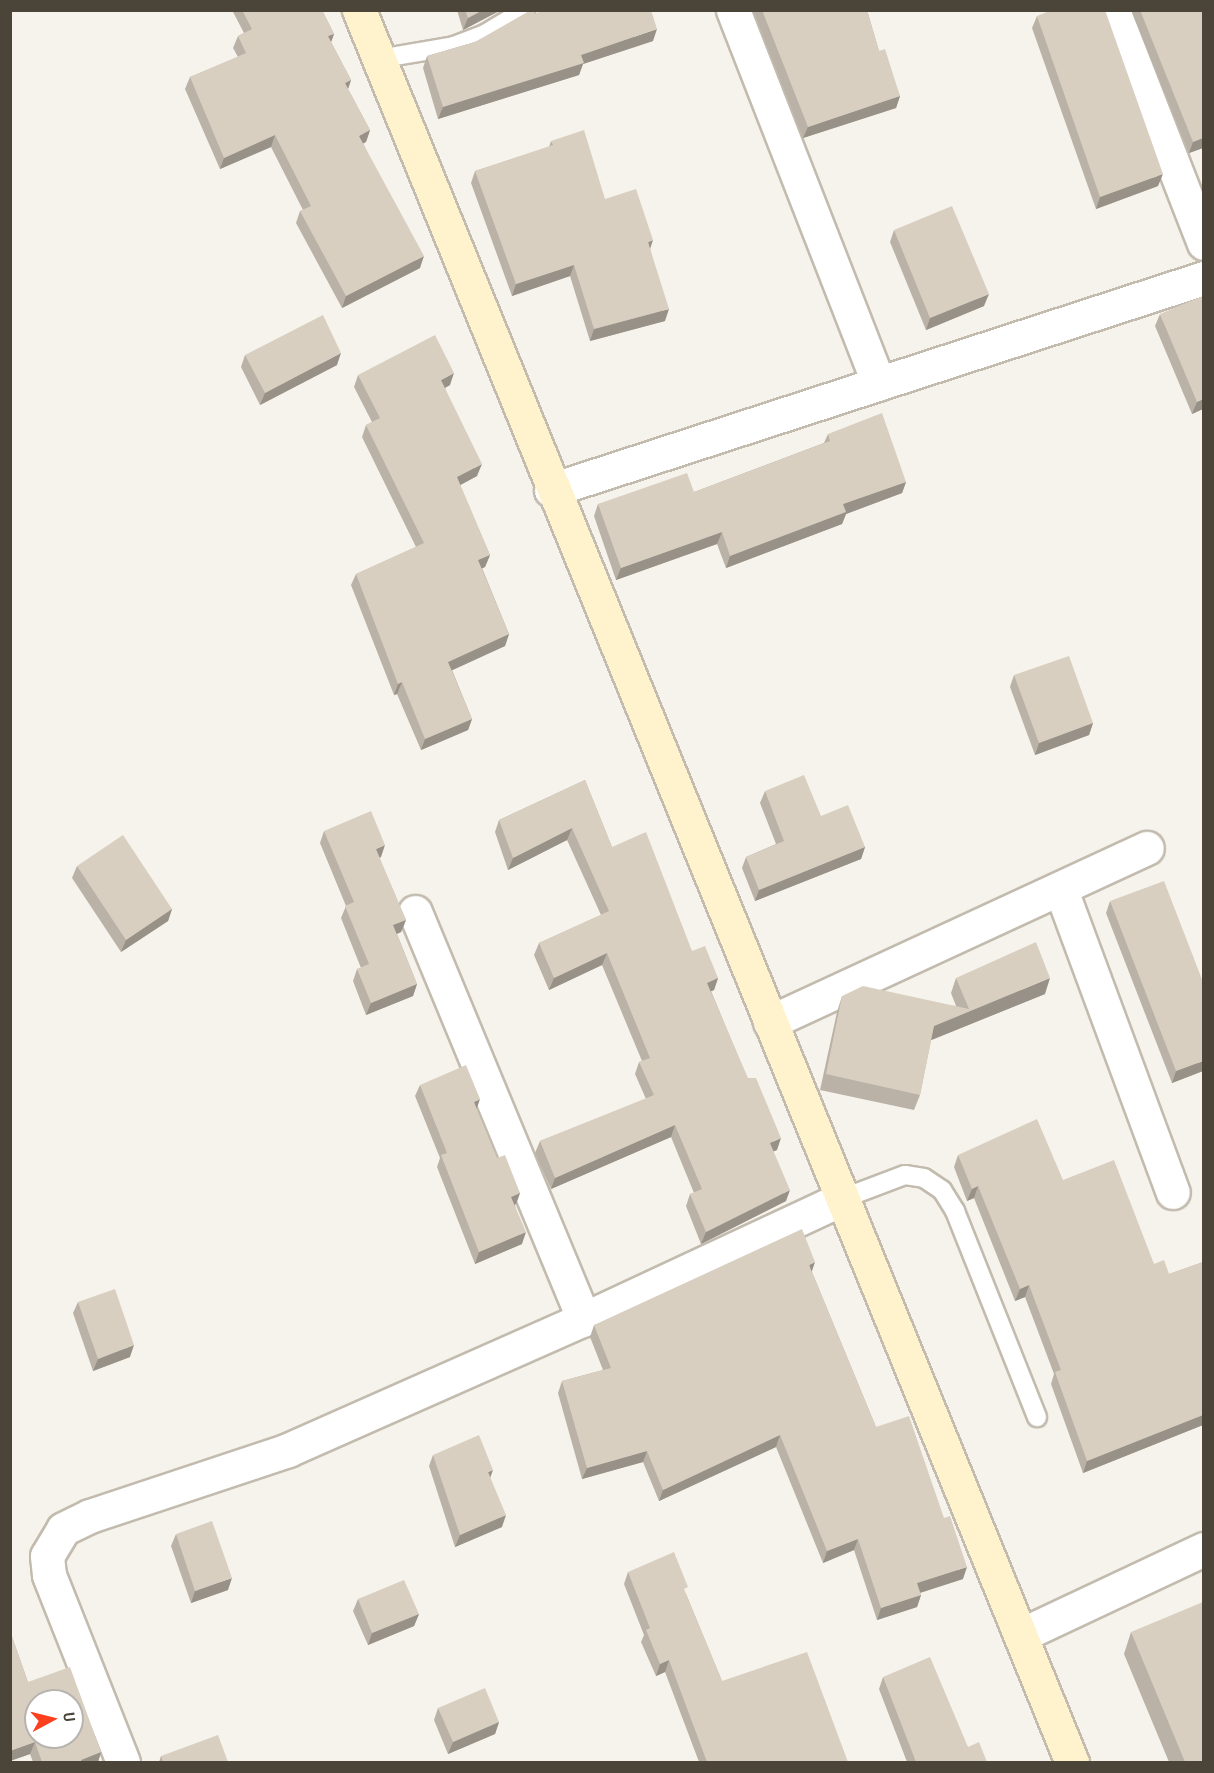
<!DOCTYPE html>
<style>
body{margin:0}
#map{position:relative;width:1214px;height:1773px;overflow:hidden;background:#f6f3ec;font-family:"Archivo Narrow",sans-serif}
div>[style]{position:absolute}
.roads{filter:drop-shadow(2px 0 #c2bbae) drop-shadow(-2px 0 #c2bbae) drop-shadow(0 2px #c2bbae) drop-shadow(0 -2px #c2bbae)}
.lane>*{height:18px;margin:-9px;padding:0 9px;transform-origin:9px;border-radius:9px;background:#fff}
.street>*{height:33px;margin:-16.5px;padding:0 16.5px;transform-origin:16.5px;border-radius:16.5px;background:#fff}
.secondary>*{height:33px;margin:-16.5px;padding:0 16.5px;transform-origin:16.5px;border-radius:16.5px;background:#fff3cd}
.wall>*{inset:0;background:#bab2a6}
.shaded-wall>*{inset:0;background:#979187}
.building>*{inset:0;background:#d8cfc1}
span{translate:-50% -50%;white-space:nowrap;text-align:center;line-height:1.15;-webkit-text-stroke:4.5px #fff;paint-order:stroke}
.frame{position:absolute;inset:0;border:12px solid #4b4439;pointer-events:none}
.north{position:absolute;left:24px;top:1689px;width:60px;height:60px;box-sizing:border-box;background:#fff;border:2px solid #b7b4b0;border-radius:50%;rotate:83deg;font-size:16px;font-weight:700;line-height:24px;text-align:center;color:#4b4439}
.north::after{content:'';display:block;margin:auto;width:21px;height:27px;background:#fc3f1d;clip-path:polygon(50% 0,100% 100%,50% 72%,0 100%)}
</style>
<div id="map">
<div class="roads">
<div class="lane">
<div style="left:378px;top:59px;width:77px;rotate:-9.7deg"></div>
<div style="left:454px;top:46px;width:33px;rotate:-21deg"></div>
<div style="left:485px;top:34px;width:47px;rotate:-31deg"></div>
<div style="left:844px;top:1198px;width:65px;rotate:-20.7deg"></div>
<div style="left:905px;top:1175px;width:19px;rotate:9deg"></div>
<div style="left:924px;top:1178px;width:22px;rotate:34deg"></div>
<div style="left:942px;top:1190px;width:25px;rotate:58deg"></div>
<div style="left:955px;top:1211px;width:222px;rotate:68.3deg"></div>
</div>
<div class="street">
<div style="left:733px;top:10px;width:401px;rotate:68.7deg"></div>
<div style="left:1113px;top:10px;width:250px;rotate:68.7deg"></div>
<div style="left:551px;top:490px;width:687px;rotate:-17.99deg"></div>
<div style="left:1061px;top:890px;width:322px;rotate:69.7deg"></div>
<div style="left:415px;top:912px;width:441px;rotate:67.5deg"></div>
<div style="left:584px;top:1319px;width:287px;rotate:-25deg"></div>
<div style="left:770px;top:1022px;width:415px;rotate:-24.8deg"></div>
<div style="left:1021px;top:1635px;width:202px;rotate:-25.2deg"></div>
<div style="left:123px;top:1762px;width:201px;rotate:-111.6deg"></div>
<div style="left:49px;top:1575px;width:19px;rotate:-96deg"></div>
<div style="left:47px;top:1556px;width:31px;rotate:-59deg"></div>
<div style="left:63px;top:1529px;width:30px;rotate:-26deg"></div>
<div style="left:90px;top:1516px;width:209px;rotate:-18.4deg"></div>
<div style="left:288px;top:1450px;width:324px;rotate:-23.9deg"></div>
</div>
<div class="secondary">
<div style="left:359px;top:10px;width:1892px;rotate:67.86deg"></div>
</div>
</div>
<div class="wall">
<div style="clip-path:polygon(232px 10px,322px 10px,334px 34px,331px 42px,351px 80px,348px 89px,370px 130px,366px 142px,363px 143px,420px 268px,342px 308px,296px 223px,300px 211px,303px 210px,271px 147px,220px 169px,185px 89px,190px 77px,238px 57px,233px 48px,238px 36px,244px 33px)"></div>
<div style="clip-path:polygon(457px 10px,501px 10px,463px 30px)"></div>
<div style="clip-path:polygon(753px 10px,867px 10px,879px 51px,900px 96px,896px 108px,803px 138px)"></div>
<div style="clip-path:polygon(1131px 10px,1203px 10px,1203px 148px,1189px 153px)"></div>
<div style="clip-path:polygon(534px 14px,653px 41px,583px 64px,579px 75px,438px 119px,423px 68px,427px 56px,475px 42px)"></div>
<div style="clip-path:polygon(1037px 16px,1158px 186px,1096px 209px,1032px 28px)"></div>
<div style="clip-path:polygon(551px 141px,650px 248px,665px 321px,590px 341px,570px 276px,512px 296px,471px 183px,475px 171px,549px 147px)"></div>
<div style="clip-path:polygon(894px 230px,984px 306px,926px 330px,890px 242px)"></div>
<div style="clip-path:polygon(1160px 314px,1203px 409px,1192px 414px,1155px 326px)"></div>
<div style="clip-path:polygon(245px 355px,337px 365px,260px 405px,241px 367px)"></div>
<div style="clip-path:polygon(358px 375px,450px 385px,445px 388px,477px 476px,460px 485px,490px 555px,485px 567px,482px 568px,509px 634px,505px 646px,452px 670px,472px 719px,468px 730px,421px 750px,397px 694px,394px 695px,351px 585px,356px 574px,416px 547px,362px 437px,366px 425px,372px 422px,354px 387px)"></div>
<div style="clip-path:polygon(828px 434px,906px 482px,902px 493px,846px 514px,842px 524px,726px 568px,717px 544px,616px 580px,594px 516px,598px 504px,694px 492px,824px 443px)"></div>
<div style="clip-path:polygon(1014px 675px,1093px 723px,1089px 735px,1035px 755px,1010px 687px)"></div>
<div style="clip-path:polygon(585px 780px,612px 847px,692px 951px,718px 978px,714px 990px,711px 991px,777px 1150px,773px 1151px,786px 1201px,701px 1244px,686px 1206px,690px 1194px,694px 1193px,671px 1137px,551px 1189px,535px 1153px,540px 1141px,646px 1099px,635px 1074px,639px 1062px,642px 1061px,602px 965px,549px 990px,534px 955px,539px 943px,601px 915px,567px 840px,508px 870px,495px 832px,499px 820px)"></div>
<div style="clip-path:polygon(765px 791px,821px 816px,865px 847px,861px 859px,755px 901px,742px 868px,746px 857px,776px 844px,760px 803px)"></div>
<div style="clip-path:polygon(324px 831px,381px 857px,379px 858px,406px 920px,401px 932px,397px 934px,417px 984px,413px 996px,366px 1015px,353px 981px,357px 969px,361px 968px,341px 918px,346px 906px,320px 843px)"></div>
<div style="clip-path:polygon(77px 866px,172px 909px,168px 921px,121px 952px,72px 878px)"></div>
<div style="clip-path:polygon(1110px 901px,1203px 1071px,1172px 1083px,1106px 913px)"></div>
<div style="clip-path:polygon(956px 978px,1045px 994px,931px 1040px,920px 1095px,914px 1110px,820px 1090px,837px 1012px,842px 996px,956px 1006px,951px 993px)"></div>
<div style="clip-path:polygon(420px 1085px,477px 1108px,497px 1158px,520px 1193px,516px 1204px,515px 1205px,522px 1244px,475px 1264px,437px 1167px,440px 1158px,415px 1096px)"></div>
<div style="clip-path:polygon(958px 1155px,1063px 1180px,1154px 1264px,1169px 1274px,1203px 1262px,1203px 1425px,1083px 1473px,1051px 1384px,1054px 1374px,1025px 1297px,1015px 1301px,974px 1198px,967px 1201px,954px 1167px)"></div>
<div style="clip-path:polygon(812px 1272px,876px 1427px,963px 1579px,920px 1593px,921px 1595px,917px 1607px,877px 1620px,854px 1550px,823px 1563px,776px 1447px,659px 1501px,643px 1462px,582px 1479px,558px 1393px,562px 1381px,603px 1370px,590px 1337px,594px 1325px)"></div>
<div style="clip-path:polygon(78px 1302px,130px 1357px,93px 1371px,73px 1313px)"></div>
<div style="clip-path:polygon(433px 1455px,490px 1477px,502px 1527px,455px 1547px,429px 1466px)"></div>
<div style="clip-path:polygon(176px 1534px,228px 1590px,191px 1603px,171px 1546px)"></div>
<div style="clip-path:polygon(628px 1572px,686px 1594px,722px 1681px,848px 1762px,699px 1762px,665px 1672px,656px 1676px,641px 1642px,644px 1635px,624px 1584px)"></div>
<div style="clip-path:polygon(358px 1599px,419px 1614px,414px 1626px,368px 1645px,353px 1611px)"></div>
<div style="clip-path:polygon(10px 1631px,28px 1682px,101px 1752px,98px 1762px,33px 1762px,30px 1754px,10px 1761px)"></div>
<div style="clip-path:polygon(1131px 1632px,1203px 1762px,1169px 1762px,1124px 1654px)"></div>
<div style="clip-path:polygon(883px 1677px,968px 1747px,987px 1762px,907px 1762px,879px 1689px)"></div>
<div style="clip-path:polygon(438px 1708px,499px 1722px,495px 1734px,448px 1754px,434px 1720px)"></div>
<div style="clip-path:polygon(161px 1756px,228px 1762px,159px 1762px)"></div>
</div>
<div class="shaded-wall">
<div style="clip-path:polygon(483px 10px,501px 10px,463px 30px,468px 18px)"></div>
<div style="clip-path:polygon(657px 29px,653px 41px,583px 64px,579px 75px,438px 119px,443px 107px,581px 55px)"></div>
<div style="clip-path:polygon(334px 34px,330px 45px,328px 36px)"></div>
<div style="clip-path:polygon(351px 80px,347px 92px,345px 83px)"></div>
<div style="clip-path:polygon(900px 96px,896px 108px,803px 138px,808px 127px)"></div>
<div style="clip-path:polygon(370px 130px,366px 142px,355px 148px,359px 136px)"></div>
<div style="clip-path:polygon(275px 135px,271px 147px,220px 169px,224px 158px)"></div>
<div style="clip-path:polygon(1203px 138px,1203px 148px,1189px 153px,1193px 142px)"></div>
<div style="clip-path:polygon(1163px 174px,1158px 186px,1096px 209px,1100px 197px)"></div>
<div style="clip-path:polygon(653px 240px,649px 252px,648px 242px)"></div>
<div style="clip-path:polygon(424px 256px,420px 268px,342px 308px,346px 296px)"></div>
<div style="clip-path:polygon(574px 265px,570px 276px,512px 296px,516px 284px)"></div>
<div style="clip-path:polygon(989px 294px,984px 306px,926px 330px,930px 318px)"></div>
<div style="clip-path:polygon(669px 309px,665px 321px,590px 341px,594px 329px)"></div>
<div style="clip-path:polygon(341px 353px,337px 365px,260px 405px,265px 393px)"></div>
<div style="clip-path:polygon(454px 373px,450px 385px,437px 392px,441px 380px)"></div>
<div style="clip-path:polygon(1203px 399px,1203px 409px,1192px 414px,1197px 402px)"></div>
<div style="clip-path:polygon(482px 464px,477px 476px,453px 489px,457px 477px)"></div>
<div style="clip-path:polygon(906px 482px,902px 493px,846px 514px,842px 524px,726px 568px,730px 556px,843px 504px)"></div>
<div style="clip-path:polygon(722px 532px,717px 544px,616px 580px,621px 568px)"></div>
<div style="clip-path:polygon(490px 555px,485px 567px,474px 572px,478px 560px)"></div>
<div style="clip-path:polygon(509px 634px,505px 646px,444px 674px,448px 662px)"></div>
<div style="clip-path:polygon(402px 682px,397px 694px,394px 695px,398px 684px)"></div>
<div style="clip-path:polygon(472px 719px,468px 730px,421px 750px,425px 739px)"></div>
<div style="clip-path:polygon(1093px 723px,1089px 735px,1035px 755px,1039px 743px)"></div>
<div style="clip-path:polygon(572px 828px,567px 840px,508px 870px,513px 858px)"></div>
<div style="clip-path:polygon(385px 845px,381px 857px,372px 861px,376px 849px)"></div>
<div style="clip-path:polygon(865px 847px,861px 859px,755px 901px,759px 890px)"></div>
<div style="clip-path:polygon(172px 909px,168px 921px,121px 952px,126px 940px)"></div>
<div style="clip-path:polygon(406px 920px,401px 932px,389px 937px,393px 925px)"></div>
<div style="clip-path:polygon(607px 953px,602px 965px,549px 990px,554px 978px)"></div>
<div style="clip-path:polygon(718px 978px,714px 990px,703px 995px,707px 983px)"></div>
<div style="clip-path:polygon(1050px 978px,1045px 994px,929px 1041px,934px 1026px)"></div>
<div style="clip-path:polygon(417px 984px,413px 996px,366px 1015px,371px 1003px)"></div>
<div style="clip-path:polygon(1203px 1061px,1203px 1071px,1172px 1083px,1176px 1071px)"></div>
<div style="clip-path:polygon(480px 1099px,476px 1111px,474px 1102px)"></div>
<div style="clip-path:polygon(675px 1125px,671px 1137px,551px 1189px,555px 1178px)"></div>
<div style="clip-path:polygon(781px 1138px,777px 1150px,765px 1155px,770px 1143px)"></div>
<div style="clip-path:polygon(978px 1186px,974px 1198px,967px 1201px,972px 1189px)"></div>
<div style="clip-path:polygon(790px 1190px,786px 1201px,701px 1244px,706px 1232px)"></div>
<div style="clip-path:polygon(520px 1193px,516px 1204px,507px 1208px,511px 1197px)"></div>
<div style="clip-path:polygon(526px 1232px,522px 1244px,475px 1264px,479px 1252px)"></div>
<div style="clip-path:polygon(815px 1262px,811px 1274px,809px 1265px)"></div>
<div style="clip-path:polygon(1029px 1285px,1025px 1297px,1015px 1301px,1020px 1289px)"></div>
<div style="clip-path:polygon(134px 1345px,130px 1357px,93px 1371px,98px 1359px)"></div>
<div style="clip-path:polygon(1203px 1415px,1203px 1425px,1083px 1473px,1087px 1461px)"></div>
<div style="clip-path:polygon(780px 1435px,776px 1447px,659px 1501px,663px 1490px)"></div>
<div style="clip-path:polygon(647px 1451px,643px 1462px,582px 1479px,587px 1468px)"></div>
<div style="clip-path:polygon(493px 1470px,489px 1481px,488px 1472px)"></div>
<div style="clip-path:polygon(506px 1515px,502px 1527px,455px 1547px,460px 1535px)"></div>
<div style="clip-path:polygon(858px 1539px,854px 1550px,823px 1563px,827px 1551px)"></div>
<div style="clip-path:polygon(967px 1567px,963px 1579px,913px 1595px,917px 1583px)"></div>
<div style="clip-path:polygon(232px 1578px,228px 1590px,191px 1603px,195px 1591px)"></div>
<div style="clip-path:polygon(921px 1595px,917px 1607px,877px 1620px,881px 1608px)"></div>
<div style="clip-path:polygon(419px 1614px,414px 1626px,368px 1645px,372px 1633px)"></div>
<div style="clip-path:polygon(669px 1660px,665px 1672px,656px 1676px,660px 1664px)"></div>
<div style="clip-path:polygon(499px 1722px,495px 1734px,448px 1754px,453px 1742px)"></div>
<div style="clip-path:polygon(35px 1742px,30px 1754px,10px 1761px,10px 1751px)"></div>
<div style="clip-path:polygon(101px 1752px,98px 1762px,80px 1762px,81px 1760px)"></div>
</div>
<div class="building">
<div style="clip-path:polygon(242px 10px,322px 10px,334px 34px,328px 36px,351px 80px,345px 83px,370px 130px,359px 136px,424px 256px,346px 296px,300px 211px,311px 206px,275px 135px,224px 158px,190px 77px,246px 53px,238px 36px,252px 29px)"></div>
<div style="clip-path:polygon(465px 10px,483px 10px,468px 18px)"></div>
<div style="clip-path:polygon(531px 10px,533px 10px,534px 14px,544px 10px,651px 10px,657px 29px,581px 55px,584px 63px,443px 107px,427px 56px,475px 42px)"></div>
<div style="clip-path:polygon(762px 10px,867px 10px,879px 51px,885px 49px,900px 96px,808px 127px)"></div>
<div style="clip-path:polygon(1052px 10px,1105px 10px,1163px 174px,1100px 197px,1037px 16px)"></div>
<div style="clip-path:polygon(1140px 10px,1203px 10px,1203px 138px,1193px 142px)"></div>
<div style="clip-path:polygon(584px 130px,605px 199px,636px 189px,653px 240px,648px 242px,669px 309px,594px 329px,574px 265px,516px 284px,475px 171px,553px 145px,551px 141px)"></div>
<div style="clip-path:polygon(952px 206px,989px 294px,930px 318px,894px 230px)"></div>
<div style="clip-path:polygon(1203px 296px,1203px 399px,1197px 402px,1160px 314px)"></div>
<div style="clip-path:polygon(323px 315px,341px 353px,265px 393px,245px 355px)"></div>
<div style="clip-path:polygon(435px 335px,454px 373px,441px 380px,482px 464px,457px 477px,490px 555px,478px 560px,509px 634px,448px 662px,472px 719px,425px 739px,402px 682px,398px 684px,356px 574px,424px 543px,366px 425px,380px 418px,358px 375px)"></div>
<div style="clip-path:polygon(882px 413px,906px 482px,843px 504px,846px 512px,730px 556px,722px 532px,621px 568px,598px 504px,687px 473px,694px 492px,830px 441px,828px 434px)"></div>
<div style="clip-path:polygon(1069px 656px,1093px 723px,1039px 743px,1014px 675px)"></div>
<div style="clip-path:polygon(804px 775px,821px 816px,848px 805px,865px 847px,759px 890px,746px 857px,784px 841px,765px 791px)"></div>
<div style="clip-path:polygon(585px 780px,612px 847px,646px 832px,692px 951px,705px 946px,718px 978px,707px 983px,748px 1078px,756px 1078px,781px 1138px,770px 1143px,790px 1190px,706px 1232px,690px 1194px,702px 1189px,675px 1125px,555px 1178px,540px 1141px,654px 1095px,639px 1062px,650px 1058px,607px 953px,554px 978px,539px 943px,609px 911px,572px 828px,513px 858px,499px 820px)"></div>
<div style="clip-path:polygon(371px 811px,385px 845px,376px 849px,406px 920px,393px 925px,417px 984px,371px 1003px,357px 969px,369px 964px,345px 906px,354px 902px,324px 831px)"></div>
<div style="clip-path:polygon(123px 835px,172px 909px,126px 940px,77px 866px)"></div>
<div style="clip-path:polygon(1164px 881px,1203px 982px,1203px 1061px,1176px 1071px,1110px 901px)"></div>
<div style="clip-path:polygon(1036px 942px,1050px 978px,934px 1026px,920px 1095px,826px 1074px,842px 996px,863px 986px,969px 1009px,956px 978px)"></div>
<div style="clip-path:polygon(466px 1065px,480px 1099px,474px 1102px,497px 1158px,505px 1155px,520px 1193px,511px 1197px,526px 1232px,479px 1252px,441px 1155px,447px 1153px,420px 1085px)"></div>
<div style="clip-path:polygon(1037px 1119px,1063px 1180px,1114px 1160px,1154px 1264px,1164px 1260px,1169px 1274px,1203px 1262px,1203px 1415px,1087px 1461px,1055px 1372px,1061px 1370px,1029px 1285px,1020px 1289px,978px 1186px,972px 1189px,958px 1155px)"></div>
<div style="clip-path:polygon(802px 1229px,815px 1262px,809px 1265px,876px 1427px,909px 1416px,944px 1518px,950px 1516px,967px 1567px,917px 1583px,921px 1595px,881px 1608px,858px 1539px,827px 1551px,780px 1435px,663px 1490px,647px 1451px,587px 1468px,562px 1381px,611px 1368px,594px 1325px)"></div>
<div style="clip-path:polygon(115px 1289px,134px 1345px,98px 1359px,78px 1302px)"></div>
<div style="clip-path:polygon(479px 1435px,493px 1470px,488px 1472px,506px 1515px,460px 1535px,433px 1455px)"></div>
<div style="clip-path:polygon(212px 1521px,232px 1578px,195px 1591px,176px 1534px)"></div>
<div style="clip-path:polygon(674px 1552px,688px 1587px,684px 1589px,722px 1681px,807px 1652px,848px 1762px,707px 1762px,669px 1660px,660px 1664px,646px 1630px,650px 1628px,628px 1572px)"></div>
<div style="clip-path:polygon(404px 1580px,419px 1614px,372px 1633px,358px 1599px)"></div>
<div style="clip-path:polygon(1203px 1602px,1203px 1762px,1185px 1762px,1131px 1632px)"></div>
<div style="clip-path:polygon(evenodd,10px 1631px,28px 1682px,70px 1667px,101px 1752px,81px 1760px,82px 1762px,42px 1762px,35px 1742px,10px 1751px,10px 1631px,36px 1701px,72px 1701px,72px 1737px,36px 1737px,36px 1701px)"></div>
<div style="clip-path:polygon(930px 1657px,968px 1747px,979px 1742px,987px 1762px,916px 1762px,883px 1677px)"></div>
<div style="clip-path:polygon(485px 1688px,499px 1722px,453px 1742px,438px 1708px)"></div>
<div style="clip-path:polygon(218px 1735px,228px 1762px,163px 1762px,161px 1756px)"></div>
</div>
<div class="frame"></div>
<div class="north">U</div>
</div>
